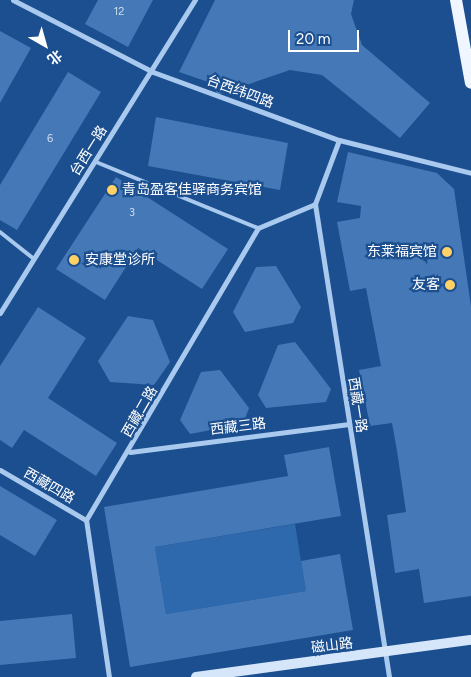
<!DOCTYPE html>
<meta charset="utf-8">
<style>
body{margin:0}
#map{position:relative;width:471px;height:677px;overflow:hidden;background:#1b4f8f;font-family:Figtree,"Noto Sans SC",sans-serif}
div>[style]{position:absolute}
.green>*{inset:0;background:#2e69ad}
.building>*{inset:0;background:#4478b7}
.lane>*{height:4px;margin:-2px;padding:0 2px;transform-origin:2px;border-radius:2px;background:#a9c9ee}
.street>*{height:5px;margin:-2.5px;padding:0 2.5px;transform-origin:2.5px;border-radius:2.5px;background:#a9c9ee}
.secondary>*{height:10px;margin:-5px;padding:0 5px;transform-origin:5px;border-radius:5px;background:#d6e6fa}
.primary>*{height:12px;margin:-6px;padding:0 6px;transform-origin:6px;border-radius:6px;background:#f0f6ff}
.dots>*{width:14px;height:14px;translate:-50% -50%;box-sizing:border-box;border:2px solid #1b4f8f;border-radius:50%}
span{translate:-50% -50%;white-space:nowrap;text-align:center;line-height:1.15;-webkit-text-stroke:4.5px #1b4f8f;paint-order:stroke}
.number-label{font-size:11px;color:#d0dded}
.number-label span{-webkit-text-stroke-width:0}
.street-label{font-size:14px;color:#fff}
.poi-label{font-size:14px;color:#fff}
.left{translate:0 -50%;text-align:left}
.right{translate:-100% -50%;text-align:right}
.north{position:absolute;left:20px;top:20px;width:50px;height:50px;-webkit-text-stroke:4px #1b4f8f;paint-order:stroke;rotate:142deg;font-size:14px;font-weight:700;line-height:20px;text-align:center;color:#fff}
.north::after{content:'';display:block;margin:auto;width:18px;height:22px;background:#fff;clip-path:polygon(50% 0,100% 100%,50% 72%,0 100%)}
.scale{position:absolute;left:288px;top:30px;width:71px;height:22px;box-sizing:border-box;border:2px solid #fff;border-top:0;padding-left:6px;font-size:15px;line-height:18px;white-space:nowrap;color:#fff;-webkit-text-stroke:4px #1b4f8f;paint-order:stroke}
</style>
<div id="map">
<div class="green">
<div style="clip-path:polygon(295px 524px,306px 591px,166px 614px,155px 547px)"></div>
</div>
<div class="building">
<div style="clip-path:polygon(98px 0,153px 0,128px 47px,85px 24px)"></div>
<div style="clip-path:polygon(215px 0,354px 0,351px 14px,362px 45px,430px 103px,400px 138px,322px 75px,290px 70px,217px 95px,214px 84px,179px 72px)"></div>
<div style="clip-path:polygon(0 31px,31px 48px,0 103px)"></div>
<div style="clip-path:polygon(68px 72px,101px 92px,17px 230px,0 220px,0 185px)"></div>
<div style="clip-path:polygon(156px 117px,288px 143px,280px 190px,148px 166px)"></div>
<div style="clip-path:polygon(348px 152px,437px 173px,454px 189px,471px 306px,471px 596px,424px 603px,419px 569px,395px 573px,387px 515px,406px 512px,397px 451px,392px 423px,370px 426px,359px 370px,381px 366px,366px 288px,350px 291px,337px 222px,360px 218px,361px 206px,337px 202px)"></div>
<div style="clip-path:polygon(116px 177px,228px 249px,202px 289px,138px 248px,105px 300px,56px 269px)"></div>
<div style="clip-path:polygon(276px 266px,301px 307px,293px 323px,245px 332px,233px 312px,256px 267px)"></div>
<div style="clip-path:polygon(38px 307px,86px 338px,48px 398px,117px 443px,96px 476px,24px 430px,12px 448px,0 440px,0 366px)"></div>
<div style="clip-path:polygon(128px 316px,153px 320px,170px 362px,154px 385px,110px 382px,98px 361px)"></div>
<div style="clip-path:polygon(295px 342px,331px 389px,326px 402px,266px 408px,258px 395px,278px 345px)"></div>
<div style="clip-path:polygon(220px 370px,249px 408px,243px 424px,190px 434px,180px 420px,201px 372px)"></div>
<div style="clip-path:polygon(329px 447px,341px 516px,155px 547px,166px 614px,306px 591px,301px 561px,340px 554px,353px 630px,130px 667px,104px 507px,288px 476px,284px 455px)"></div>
<div style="clip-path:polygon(0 486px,57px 520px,35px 556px,0 535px)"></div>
<div style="clip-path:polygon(72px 614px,76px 658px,0 665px,0 621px)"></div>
</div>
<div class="lane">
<div style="left:96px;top:162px;width:175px;rotate:22.2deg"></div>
<div style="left:0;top:232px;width:43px;rotate:38.5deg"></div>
</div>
<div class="street">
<div style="left:13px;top:0;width:157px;rotate:27.2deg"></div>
<div style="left:153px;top:72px;width:198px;rotate:20.1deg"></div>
<div style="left:339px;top:140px;width:136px;rotate:14deg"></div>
<div style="left:339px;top:140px;width:68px;rotate:110.6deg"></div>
<div style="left:315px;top:204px;width:479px;rotate:81.1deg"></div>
<div style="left:0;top:313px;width:369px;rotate:-58.1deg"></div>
<div style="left:130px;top:452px;width:221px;rotate:-7.3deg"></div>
<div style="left:0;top:470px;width:99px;rotate:30.2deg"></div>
<div style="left:109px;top:677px;width:159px;rotate:-98.3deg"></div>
<div style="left:86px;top:520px;width:339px;rotate:-59.5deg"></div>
<div style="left:258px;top:228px;width:62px;rotate:-22.8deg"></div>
</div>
<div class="secondary">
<div style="left:196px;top:677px;width:277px;rotate:-7.7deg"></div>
</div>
<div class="primary">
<div style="left:456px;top:0;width:84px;rotate:79.8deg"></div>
</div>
<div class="dots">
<div style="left:112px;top:190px;background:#ffd166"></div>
<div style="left:447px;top:252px;background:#ffd166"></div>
<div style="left:74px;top:260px;background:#ffd166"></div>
<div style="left:450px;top:285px;background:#ffd166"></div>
</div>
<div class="number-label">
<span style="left:119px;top:12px">12</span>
<span style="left:50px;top:139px">6</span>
<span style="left:132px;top:213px">3</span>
</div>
<div class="street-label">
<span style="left:240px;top:92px;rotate:20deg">台西纬四路</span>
<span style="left:89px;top:151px;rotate:-58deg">台西一路</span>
<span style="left:357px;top:405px;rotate:81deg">西藏一路</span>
<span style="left:140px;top:412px;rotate:-60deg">西藏二路</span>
<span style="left:238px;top:427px;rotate:-7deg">西藏三路</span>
<span style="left:49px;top:486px;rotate:30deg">西藏四路</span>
<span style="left:332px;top:646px;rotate:-7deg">磁山路</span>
</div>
<div class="poi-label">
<span class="left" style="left:122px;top:190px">青岛盈客佳驿商务宾馆</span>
<span class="right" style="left:437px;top:252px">东莱福宾馆</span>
<span class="left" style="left:85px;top:260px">安康堂诊所</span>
<span class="right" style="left:440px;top:285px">友客</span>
</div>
<div class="north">北</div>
<div class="scale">20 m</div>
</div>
